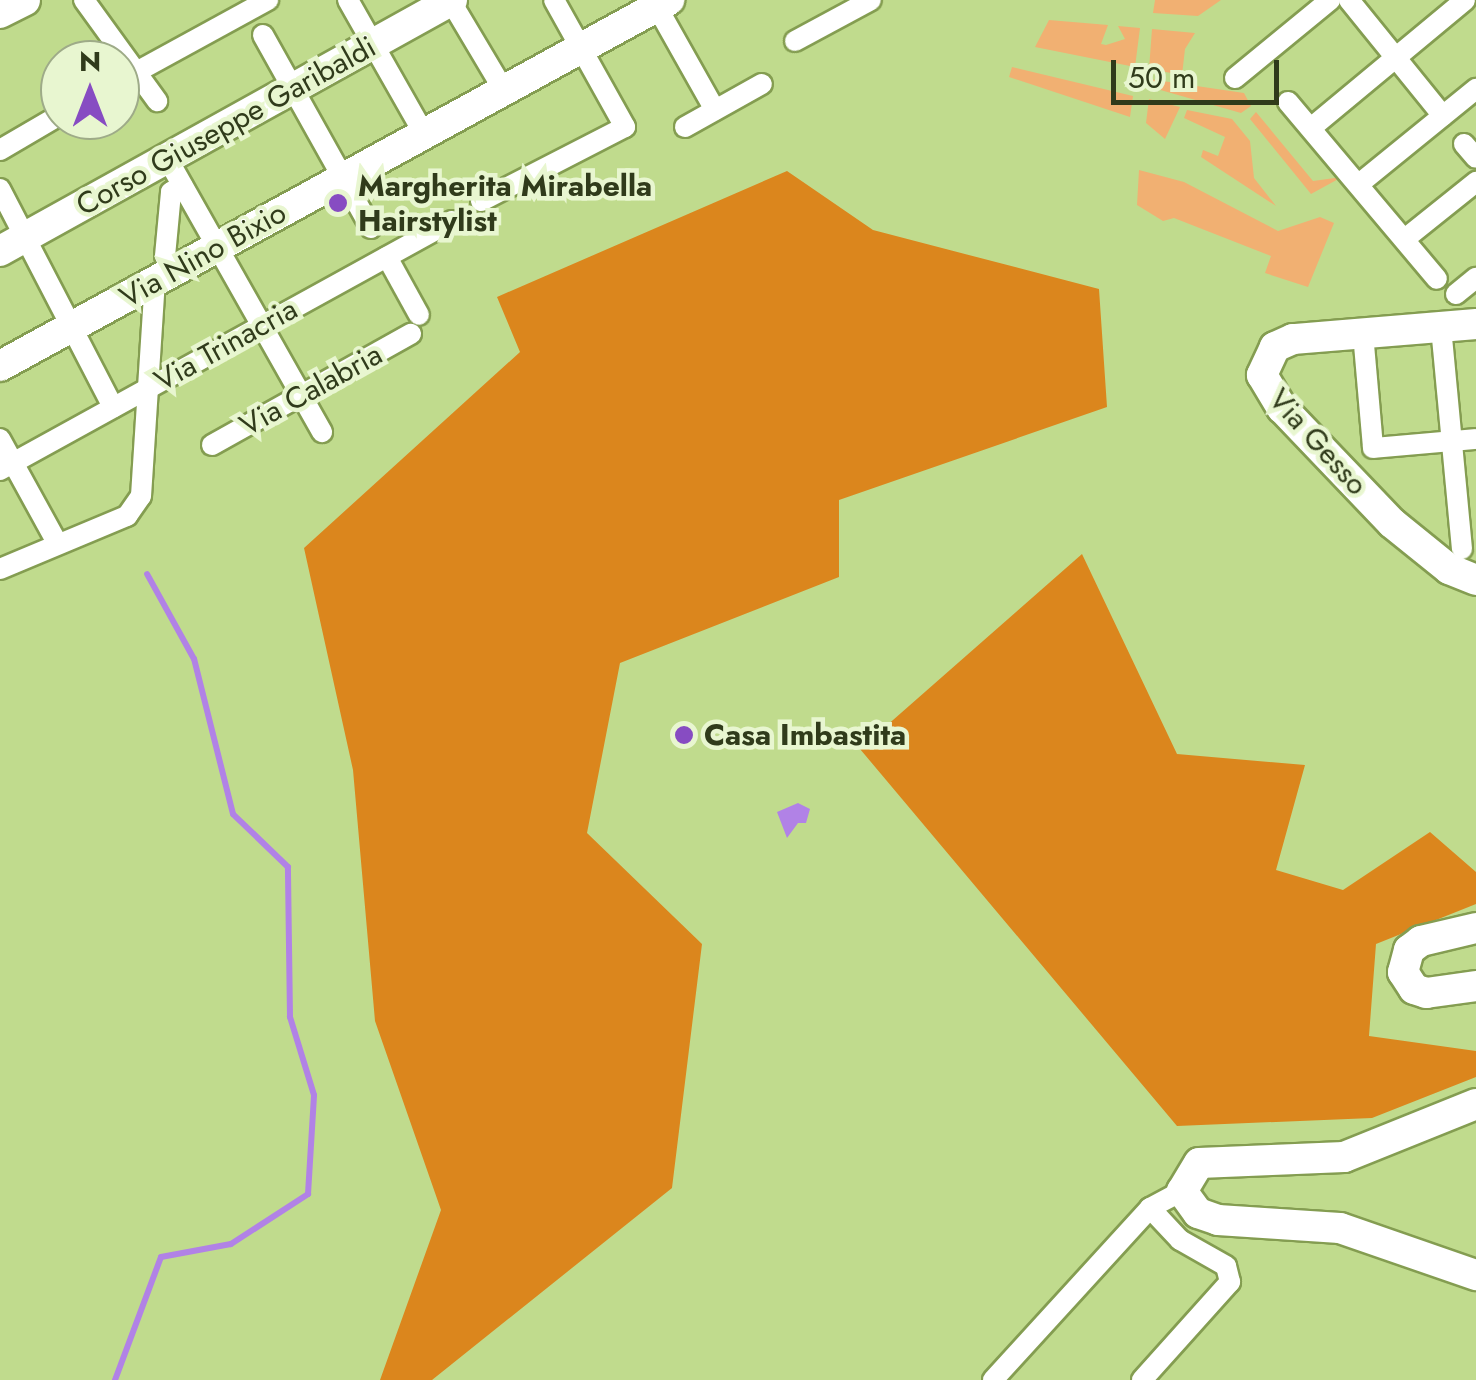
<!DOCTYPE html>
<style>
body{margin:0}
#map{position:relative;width:1476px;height:1380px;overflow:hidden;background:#c0db8d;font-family:Jost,sans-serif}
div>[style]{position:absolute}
.green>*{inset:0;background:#f1b072}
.forest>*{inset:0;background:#db861d}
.water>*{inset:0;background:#b182e6}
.stream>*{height:6px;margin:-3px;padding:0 3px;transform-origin:3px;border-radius:3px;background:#b182e6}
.roads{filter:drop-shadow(2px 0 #849d51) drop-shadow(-2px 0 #849d51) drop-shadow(0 2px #849d51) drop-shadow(0 -2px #849d51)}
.street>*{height:20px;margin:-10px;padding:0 10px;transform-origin:10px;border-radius:10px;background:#fff}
.secondary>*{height:30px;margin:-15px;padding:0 15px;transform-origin:15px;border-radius:15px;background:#fff}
.dots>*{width:28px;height:28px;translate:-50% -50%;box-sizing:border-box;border:5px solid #e8f6d0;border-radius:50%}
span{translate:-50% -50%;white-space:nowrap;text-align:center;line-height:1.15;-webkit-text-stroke:9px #e8f6d0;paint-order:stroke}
.street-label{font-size:30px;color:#303b1b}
.poi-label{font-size:30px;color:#303b1b;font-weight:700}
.left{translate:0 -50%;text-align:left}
.north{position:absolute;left:40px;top:40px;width:100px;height:100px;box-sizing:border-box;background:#e8f6d0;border:2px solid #9eab88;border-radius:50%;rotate:0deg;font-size:28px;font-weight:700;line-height:40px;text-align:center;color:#303b1b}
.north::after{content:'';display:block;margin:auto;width:35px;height:45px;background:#874cc2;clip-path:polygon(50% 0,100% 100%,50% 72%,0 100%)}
.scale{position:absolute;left:1111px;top:60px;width:168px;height:45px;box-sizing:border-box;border:5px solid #303b1b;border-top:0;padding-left:12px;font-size:30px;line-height:35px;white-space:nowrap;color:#303b1b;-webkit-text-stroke:8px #e8f6d0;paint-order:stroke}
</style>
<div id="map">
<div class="green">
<div style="clip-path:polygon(1155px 0,1221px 0,1198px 16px,1153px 13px)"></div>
<div style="clip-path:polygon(1049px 20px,1108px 25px,1101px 44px,1106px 45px,1125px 39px,1118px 26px,1140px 28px,1135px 67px,1035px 47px)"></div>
<div style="clip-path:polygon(1152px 29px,1195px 33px,1185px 49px,1182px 75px,1149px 69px)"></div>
<div style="clip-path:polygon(1012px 67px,1133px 96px,1130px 117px,1009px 77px)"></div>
<div style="clip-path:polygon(1149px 79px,1244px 93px,1251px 106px,1241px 113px,1150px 87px)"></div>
<div style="clip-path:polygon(1149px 99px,1180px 107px,1165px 139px,1146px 123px)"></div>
<div style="clip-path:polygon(1187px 110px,1232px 119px,1250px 141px,1254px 178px,1276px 206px,1201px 157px,1203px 150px,1218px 156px,1225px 137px,1184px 118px)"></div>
<div style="clip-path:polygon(1256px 112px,1313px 181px,1342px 177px,1311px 194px,1250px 119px)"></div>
<div style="clip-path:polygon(1139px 170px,1184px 182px,1278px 231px,1320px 217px,1334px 223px,1308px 287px,1265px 273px,1271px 256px,1174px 218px,1163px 221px,1137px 205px)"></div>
</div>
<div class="forest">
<div style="clip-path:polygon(787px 171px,873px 230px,1099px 289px,1107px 407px,839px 500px,839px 577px,620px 663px,587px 833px,702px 944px,672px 1188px,432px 1380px,380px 1380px,441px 1210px,375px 1021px,353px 770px,304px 548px,520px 352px,497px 297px)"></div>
<div style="clip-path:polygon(1082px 554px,1177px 754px,1305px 765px,1276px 870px,1343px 890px,1430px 832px,1476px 872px,1476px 904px,1376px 944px,1369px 1036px,1476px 1051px,1476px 1077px,1372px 1118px,1177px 1126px,860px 749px)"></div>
</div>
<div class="water">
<div style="clip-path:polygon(798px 803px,810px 809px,806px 823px,798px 823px,787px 838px,777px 812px)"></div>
</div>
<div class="stream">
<div style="left:115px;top:1380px;width:131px;rotate:-69.5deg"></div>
<div style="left:161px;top:1257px;width:71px;rotate:-10.5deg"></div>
<div style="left:231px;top:1244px;width:92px;rotate:-33deg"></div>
<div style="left:308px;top:1194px;width:99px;rotate:-86.5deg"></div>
<div style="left:314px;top:1095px;width:82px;rotate:-107.1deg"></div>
<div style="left:290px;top:1017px;width:150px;rotate:-90.8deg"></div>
<div style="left:288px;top:867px;width:76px;rotate:-136.1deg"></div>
<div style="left:233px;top:814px;width:160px;rotate:-104.1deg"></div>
<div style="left:194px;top:659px;width:97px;rotate:-118.9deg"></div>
</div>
<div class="roads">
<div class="street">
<div style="left:84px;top:0;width:125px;rotate:54.1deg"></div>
<div style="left:348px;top:0;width:154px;rotate:60.4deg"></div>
<div style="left:450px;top:0;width:104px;rotate:59.2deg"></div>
<div style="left:1349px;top:0;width:149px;rotate:51deg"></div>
<div style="left:657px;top:7px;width:118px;rotate:60.6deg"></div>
<div style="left:263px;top:35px;width:221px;rotate:60.8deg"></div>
<div style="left:795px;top:41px;width:86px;rotate:-28.3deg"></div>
<div style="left:1235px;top:78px;width:123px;rotate:-39.4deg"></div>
<div style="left:120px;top:81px;width:169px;rotate:-28.7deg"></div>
<div style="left:1288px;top:102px;width:231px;rotate:49.9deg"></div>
<div style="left:685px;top:127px;width:88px;rotate:-29.2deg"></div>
<div style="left:1311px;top:128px;width:200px;rotate:-39.7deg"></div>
<div style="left:1464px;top:144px;width:18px;rotate:49deg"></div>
<div style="left:0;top:150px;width:69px;rotate:-30.3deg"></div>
<div style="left:167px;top:158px;width:315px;rotate:60.5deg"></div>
<div style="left:1359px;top:184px;width:151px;rotate:-39.1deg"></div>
<div style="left:0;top:189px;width:246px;rotate:62.6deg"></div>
<div style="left:481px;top:201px;width:162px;rotate:-27.2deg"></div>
<div style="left:625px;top:127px;width:145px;rotate:-119.2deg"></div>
<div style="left:1406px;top:238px;width:90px;rotate:-38.7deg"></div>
<div style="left:387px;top:257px;width:66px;rotate:61.1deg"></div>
<div style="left:172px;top:273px;width:18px;rotate:-112deg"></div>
<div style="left:165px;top:256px;width:64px;rotate:-84.6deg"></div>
<div style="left:171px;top:192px;width:13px;rotate:-29deg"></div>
<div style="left:1456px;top:294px;width:26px;rotate:-39deg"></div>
<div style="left:1441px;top:327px;width:223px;rotate:84.6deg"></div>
<div style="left:1363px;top:333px;width:115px;rotate:85deg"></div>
<div style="left:1373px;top:448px;width:103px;rotate:-5deg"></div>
<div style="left:0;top:439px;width:116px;rotate:61.2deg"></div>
<div style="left:212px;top:445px;width:228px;rotate:-29.2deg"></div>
<div style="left:0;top:470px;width:516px;rotate:-28.85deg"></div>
<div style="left:0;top:569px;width:138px;rotate:-22.7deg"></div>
<div style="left:127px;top:516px;width:24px;rotate:-55deg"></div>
<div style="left:141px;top:496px;width:214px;rotate:-86.3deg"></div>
<div style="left:993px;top:1380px;width:233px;rotate:-47.6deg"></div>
<div style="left:1150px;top:1208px;width:36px;rotate:-28deg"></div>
<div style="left:1142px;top:1380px;width:132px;rotate:-48.1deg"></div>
<div style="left:1230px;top:1282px;width:16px;rotate:-104deg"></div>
<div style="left:1226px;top:1266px;width:53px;rotate:-150.5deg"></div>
<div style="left:1180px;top:1240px;width:44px;rotate:-133.2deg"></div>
</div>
<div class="secondary">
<div style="left:0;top:13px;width:28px;rotate:-27deg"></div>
<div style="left:0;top:251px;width:517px;rotate:-29.04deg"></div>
<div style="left:1476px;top:324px;width:184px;rotate:175.3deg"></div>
<div style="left:1293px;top:339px;width:20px;rotate:156deg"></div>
<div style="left:1275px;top:347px;width:31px;rotate:115deg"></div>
<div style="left:1262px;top:375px;width:39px;rotate:59deg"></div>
<div style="left:1282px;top:408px;width:159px;rotate:46.3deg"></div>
<div style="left:1392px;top:523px;width:73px;rotate:38.9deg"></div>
<div style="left:1449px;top:569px;width:29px;rotate:22deg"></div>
<div style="left:0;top:366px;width:763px;rotate:-28.68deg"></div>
<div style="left:1476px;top:928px;width:57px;rotate:166.7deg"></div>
<div style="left:1421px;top:941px;width:15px;rotate:143deg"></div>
<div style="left:1409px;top:950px;width:23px;rotate:105deg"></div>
<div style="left:1403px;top:972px;width:20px;rotate:57deg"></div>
<div style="left:1414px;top:989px;width:13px;rotate:18deg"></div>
<div style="left:1426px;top:993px;width:50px;rotate:-8deg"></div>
<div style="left:1476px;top:1104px;width:142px;rotate:158.1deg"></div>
<div style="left:1344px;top:1157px;width:145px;rotate:177.6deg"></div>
<div style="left:1199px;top:1163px;width:33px;rotate:121deg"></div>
<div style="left:1182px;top:1191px;width:27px;rotate:54deg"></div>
<div style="left:1198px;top:1213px;width:21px;rotate:19deg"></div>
<div style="left:1218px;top:1220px;width:122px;rotate:3.8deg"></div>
<div style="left:1340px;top:1228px;width:144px;rotate:19.1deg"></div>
</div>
</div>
<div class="dots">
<div style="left:338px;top:203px;background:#874cc2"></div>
<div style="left:684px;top:735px;background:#874cc2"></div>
</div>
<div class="street-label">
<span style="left:226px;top:126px;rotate:-29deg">Corso Giuseppe Garibaldi</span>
<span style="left:203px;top:255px;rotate:-29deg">Via Nino Bixio</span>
<span style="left:226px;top:345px;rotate:-29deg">Via Trinacria</span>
<span style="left:311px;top:390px;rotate:-29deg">Via Calabria</span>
<span style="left:1318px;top:442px;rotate:48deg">Via Gesso</span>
</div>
<div class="poi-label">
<span class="left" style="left:358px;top:203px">Margherita Mirabella<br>Hairstylist</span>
<span class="left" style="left:704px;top:735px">Casa Imbastita</span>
</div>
<div class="north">N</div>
<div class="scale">50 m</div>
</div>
